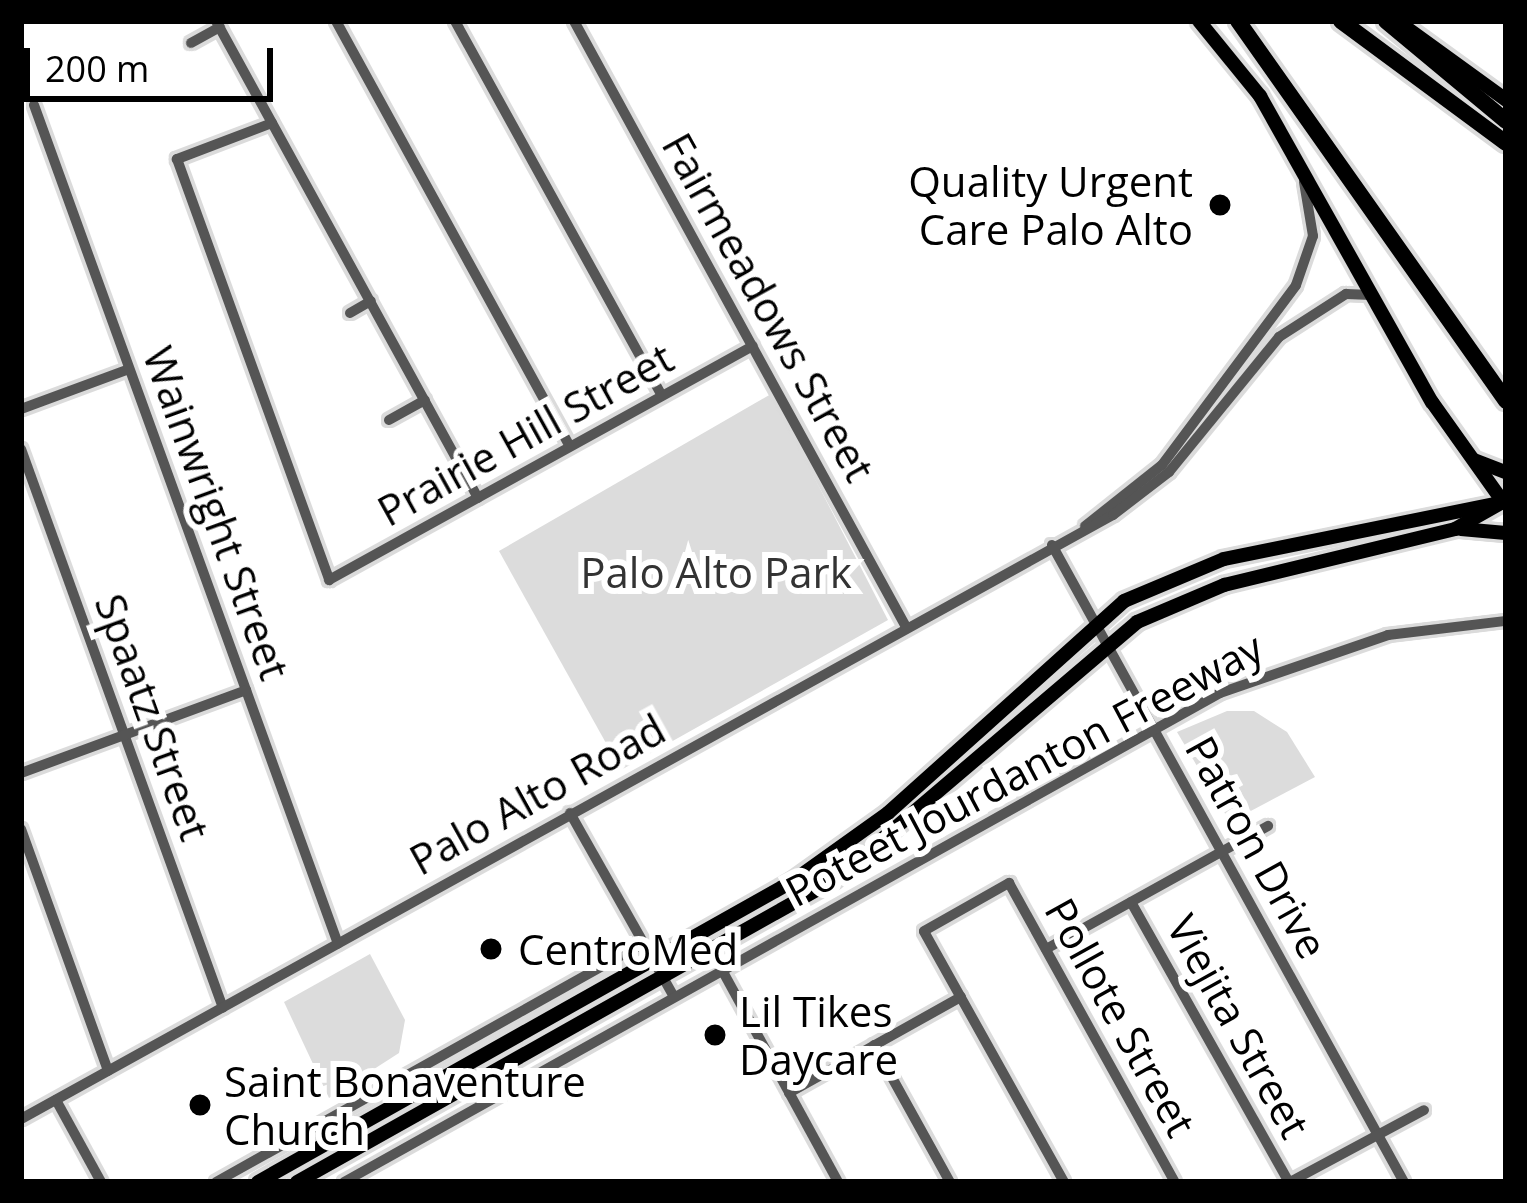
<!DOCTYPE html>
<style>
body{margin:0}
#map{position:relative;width:1527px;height:1203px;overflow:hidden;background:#fff;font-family:"Open Sans",sans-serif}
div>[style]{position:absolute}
.green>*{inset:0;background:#dcdcdc}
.roads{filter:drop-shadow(3px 0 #dbdbdb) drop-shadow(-3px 0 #dbdbdb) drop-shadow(0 3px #dbdbdb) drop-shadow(0 -3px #dbdbdb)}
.minor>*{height:10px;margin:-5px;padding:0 5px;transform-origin:5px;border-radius:5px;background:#555}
.major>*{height:14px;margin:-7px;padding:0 7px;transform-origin:7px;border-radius:7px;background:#000}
.highway>*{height:16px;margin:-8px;padding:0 8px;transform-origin:8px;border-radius:8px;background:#000}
.dots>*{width:33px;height:33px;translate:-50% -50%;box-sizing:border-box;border:6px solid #fff;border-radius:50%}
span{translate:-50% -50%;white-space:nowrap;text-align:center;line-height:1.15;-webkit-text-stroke:12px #fff;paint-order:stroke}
.poi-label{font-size:42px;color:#000}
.right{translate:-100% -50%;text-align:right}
.left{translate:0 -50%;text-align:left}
.street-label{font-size:42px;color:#000}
.park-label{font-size:42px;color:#333}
.frame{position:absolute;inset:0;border:24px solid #000;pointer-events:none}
.scale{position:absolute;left:24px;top:48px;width:249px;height:54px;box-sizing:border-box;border:6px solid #000;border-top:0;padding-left:15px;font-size:36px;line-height:42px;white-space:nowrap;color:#000;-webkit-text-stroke:9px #fff;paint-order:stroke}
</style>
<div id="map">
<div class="green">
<div style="clip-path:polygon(771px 394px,888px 620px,621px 770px,499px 551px)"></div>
<div style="clip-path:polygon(1227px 711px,1254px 711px,1287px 732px,1315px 777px,1230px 822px,1177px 732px)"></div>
<div style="clip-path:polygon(370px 954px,405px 1020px,399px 1053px,329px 1098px,284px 1002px)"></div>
</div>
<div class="roads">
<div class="minor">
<div style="left:216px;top:21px;width:544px;rotate:61.22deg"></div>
<div style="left:336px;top:21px;width:485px;rotate:61.2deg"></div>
<div style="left:455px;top:21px;width:428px;rotate:61.1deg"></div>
<div style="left:574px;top:21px;width:689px;rotate:61.28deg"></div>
<div style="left:191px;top:43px;width:33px;rotate:-29deg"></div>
<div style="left:34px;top:105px;width:892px;rotate:70.08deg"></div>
<div style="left:272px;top:123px;width:102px;rotate:159.2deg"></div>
<div style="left:177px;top:159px;width:448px;rotate:70.1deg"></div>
<div style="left:329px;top:580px;width:484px;rotate:-28.9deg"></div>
<div style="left:350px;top:313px;width:24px;rotate:-30deg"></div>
<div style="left:21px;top:409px;width:115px;rotate:-20.3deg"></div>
<div style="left:389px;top:420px;width:41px;rotate:-29.1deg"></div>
<div style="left:21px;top:449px;width:594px;rotate:70.13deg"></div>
<div style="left:1085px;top:526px;width:98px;rotate:-38.4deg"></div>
<div style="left:1162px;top:465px;width:224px;rotate:-53.3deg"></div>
<div style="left:1296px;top:285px;width:52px;rotate:-70.9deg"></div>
<div style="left:1313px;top:236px;width:55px;rotate:-99.5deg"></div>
<div style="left:1052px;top:545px;width:728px;rotate:61.08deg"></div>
<div style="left:21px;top:773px;width:240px;rotate:-20.2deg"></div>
<div style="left:570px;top:813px;width:211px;rotate:60.5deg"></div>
<div style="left:21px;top:829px;width:257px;rotate:70.2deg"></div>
<div style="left:1131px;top:902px;width:322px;rotate:60.6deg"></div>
<div style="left:1046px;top:949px;width:254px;rotate:-29deg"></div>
<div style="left:722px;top:970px;width:242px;rotate:61.3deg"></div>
<div style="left:874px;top:1045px;width:157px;rotate:61deg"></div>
<div style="left:789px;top:1093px;width:197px;rotate:-29.2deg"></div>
<div style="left:56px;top:1100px;width:94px;rotate:61.2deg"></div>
<div style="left:21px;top:1119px;width:1248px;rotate:-28.95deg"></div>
<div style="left:1113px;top:515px;width:71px;rotate:-37.5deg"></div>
<div style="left:1169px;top:472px;width:174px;rotate:-50.8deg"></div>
<div style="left:1279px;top:337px;width:80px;rotate:-32.7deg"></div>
<div style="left:1346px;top:294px;width:26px;rotate:2deg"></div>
<div style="left:216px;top:1182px;width:489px;rotate:-29.2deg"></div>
<div style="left:344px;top:1182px;width:1003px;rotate:-29.17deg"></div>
<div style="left:1220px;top:693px;width:178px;rotate:-19deg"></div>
<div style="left:1388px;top:635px;width:119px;rotate:-6.8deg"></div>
<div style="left:1064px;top:1182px;width:287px;rotate:-119.2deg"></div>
<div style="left:924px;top:931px;width:98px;rotate:-29.5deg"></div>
<div style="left:1009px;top:883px;width:342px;rotate:61deg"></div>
<div style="left:1290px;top:1182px;width:152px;rotate:-28.2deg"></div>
</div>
<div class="major">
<div style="left:1199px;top:21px;width:97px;rotate:50.9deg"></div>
<div style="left:1260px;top:96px;width:351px;rotate:60.7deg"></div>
<div style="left:1432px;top:402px;width:123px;rotate:54.6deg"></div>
<div style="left:1397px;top:21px;width:135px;rotate:35.9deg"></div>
<div style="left:1474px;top:460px;width:34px;rotate:21deg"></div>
<div style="left:1461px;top:529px;width:45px;rotate:5.1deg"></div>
<div style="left:258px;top:1182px;width:614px;rotate:-29.36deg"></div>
<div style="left:793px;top:881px;width:117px;rotate:-35.6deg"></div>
<div style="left:888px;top:813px;width:317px;rotate:-41.9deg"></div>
<div style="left:1124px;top:601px;width:108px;rotate:-22.8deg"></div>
<div style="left:1224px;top:559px;width:285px;rotate:-11.5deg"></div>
<div style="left:297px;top:1182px;width:616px;rotate:-29.35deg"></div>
<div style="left:834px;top:880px;width:398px;rotate:-40.4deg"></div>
<div style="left:1137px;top:622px;width:95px;rotate:-23deg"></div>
<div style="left:1224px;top:585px;width:238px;rotate:-13.6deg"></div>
<div style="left:1455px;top:529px;width:59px;rotate:-29.6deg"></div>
</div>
<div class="highway">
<div style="left:1238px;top:21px;width:465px;rotate:54.8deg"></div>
<div style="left:1341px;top:21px;width:205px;rotate:36.5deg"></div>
<div style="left:1386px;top:21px;width:156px;rotate:39.8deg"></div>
</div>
</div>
<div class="dots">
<div style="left:1220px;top:205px;background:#000"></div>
<div style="left:491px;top:949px;background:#000"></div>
<div style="left:715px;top:1035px;background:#000"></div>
<div style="left:200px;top:1105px;background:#000"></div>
</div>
<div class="poi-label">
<span class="right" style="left:1193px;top:205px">Quality Urgent<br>Care Palo Alto</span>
<span class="left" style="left:518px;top:949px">CentroMed</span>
<span class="left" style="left:739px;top:1035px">Lil Tikes<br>Daycare</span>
<span class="left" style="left:224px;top:1105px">Saint Bonaventure<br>Church</span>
</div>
<div class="street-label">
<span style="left:769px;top:307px;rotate:61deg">Fairmeadows Street</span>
<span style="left:525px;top:434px;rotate:-29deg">Prairie Hill Street</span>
<span style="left:217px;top:513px;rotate:70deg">Wainwright Street</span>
<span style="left:153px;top:717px;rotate:70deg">Spaatz Street</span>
<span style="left:1024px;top:769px;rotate:-28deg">Poteet Jourdanton Freeway</span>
<span style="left:537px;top:794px;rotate:-29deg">Palo Alto Road</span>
<span style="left:1257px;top:847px;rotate:61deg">Patron Drive</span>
<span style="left:1121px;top:1017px;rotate:61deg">Pollote Street</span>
<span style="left:1239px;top:1026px;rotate:61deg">Viejita Street</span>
</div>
<div class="park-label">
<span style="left:716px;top:572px">Palo Alto Park</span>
</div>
<div class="frame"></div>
<div class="scale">200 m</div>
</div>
